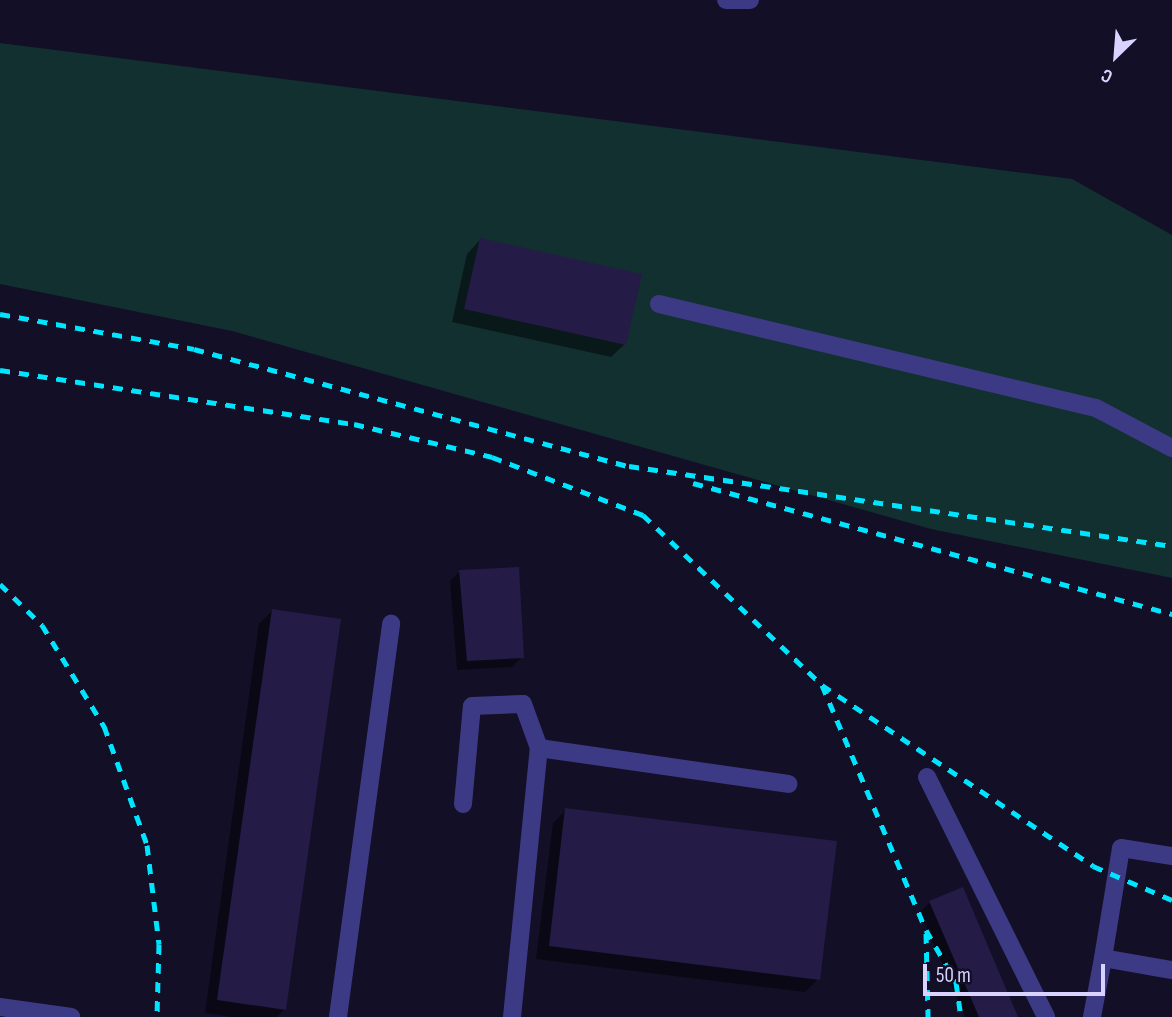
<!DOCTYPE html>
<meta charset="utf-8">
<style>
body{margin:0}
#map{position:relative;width:1172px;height:1017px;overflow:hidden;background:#130f26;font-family:"Sofia Sans Condensed",sans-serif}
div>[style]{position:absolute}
.green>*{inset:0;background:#12302f}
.shadow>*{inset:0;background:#0007}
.building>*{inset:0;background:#241b47}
.minor>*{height:18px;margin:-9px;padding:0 9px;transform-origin:9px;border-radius:9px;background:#3d3a85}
.rail>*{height:5px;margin-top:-2.5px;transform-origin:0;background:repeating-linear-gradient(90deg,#00e5ff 0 10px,transparent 0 19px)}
span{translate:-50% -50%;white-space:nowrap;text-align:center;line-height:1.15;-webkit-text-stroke:5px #130f26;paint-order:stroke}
.north{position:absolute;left:1081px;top:21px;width:70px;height:70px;-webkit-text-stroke:5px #130f26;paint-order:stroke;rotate:205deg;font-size:19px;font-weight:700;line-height:28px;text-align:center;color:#d9d4ff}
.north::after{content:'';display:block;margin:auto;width:24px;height:32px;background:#d9d4ff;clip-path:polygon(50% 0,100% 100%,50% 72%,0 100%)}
.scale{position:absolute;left:923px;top:964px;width:182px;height:32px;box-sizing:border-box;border:4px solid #d9d4ff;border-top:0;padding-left:9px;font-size:21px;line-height:24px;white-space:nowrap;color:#d9d4ff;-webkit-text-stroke:5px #130f26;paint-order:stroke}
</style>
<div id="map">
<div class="green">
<div style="clip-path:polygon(0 43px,1072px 179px,1172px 235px,1172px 578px,931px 529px,232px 331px,0 284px)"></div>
</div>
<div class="shadow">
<div style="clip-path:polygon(480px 240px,625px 344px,611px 357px,452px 322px,467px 254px)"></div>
<div style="clip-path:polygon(460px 571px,522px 657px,512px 667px,457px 670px,450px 581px)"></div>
<div style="clip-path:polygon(272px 611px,285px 1009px,277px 1017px,232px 1017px,205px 1013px,259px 624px)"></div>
<div style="clip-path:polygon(566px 810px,818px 979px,805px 992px,536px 959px,553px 823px)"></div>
<div style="clip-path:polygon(930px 902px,1016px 1017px,965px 1017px,920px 912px)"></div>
</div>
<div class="building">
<div style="clip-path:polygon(480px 238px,642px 274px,626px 345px,464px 309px)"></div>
<div style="clip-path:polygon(519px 567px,524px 658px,467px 661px,459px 570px)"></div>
<div style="clip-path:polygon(272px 609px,341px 619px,286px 1010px,217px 1000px)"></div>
<div style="clip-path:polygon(565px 808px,837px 841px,820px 980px,549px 946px)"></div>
<div style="clip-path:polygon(963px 887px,1018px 1017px,979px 1017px,929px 901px)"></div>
</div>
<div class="minor">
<div style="left:726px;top:0;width:24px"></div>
<div style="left:659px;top:304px;width:449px;rotate:13.4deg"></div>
<div style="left:1096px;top:408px;width:86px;rotate:27.8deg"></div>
<div style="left:927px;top:777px;width:268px;rotate:63.6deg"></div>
<div style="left:463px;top:804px;width:98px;rotate:-84.8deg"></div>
<div style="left:472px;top:706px;width:51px;rotate:-2.2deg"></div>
<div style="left:523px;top:704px;width:47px;rotate:70deg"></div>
<div style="left:1103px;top:958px;width:111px;rotate:-80.7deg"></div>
<div style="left:1121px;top:848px;width:52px;rotate:8.9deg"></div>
<div style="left:0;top:1007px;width:72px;rotate:8deg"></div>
<div style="left:338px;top:1017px;width:397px;rotate:-82.3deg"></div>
<div style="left:512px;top:1017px;width:270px;rotate:-84.3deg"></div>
<div style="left:539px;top:748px;width:252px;rotate:8.2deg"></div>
<div style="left:1092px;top:1017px;width:60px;rotate:-79.4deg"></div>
<div style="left:1103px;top:958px;width:70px;rotate:9.9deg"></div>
</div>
<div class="rail">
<div style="left:0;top:314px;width:197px;rotate:10.2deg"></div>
<div style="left:194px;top:349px;width:450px;rotate:15.1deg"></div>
<div style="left:629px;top:466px;width:549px;rotate:8.38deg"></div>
<div style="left:0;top:370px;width:358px;rotate:8.7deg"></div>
<div style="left:354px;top:424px;width:142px;rotate:13.4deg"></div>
<div style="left:492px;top:457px;width:162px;rotate:21deg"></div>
<div style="left:643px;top:515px;width:247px;rotate:43.5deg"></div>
<div style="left:822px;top:685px;width:266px;rotate:67deg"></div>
<div style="left:926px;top:930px;width:60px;rotate:60deg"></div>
<div style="left:956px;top:982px;width:35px;rotate:82deg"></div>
<div style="left:693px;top:483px;width:497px;rotate:15.3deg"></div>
<div style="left:0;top:584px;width:59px;rotate:44.3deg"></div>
<div style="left:42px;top:625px;width:119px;rotate:58.5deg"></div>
<div style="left:104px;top:726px;width:127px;rotate:70.1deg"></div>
<div style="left:147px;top:845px;width:100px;rotate:83.1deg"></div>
<div style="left:159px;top:944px;width:73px;rotate:91.6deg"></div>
<div style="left:822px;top:685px;width:326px;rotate:33.7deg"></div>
<div style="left:1093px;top:866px;width:86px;rotate:23.3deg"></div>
<div style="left:926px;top:933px;width:84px;rotate:88.6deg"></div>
</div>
<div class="north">С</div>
<div class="scale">50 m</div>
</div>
